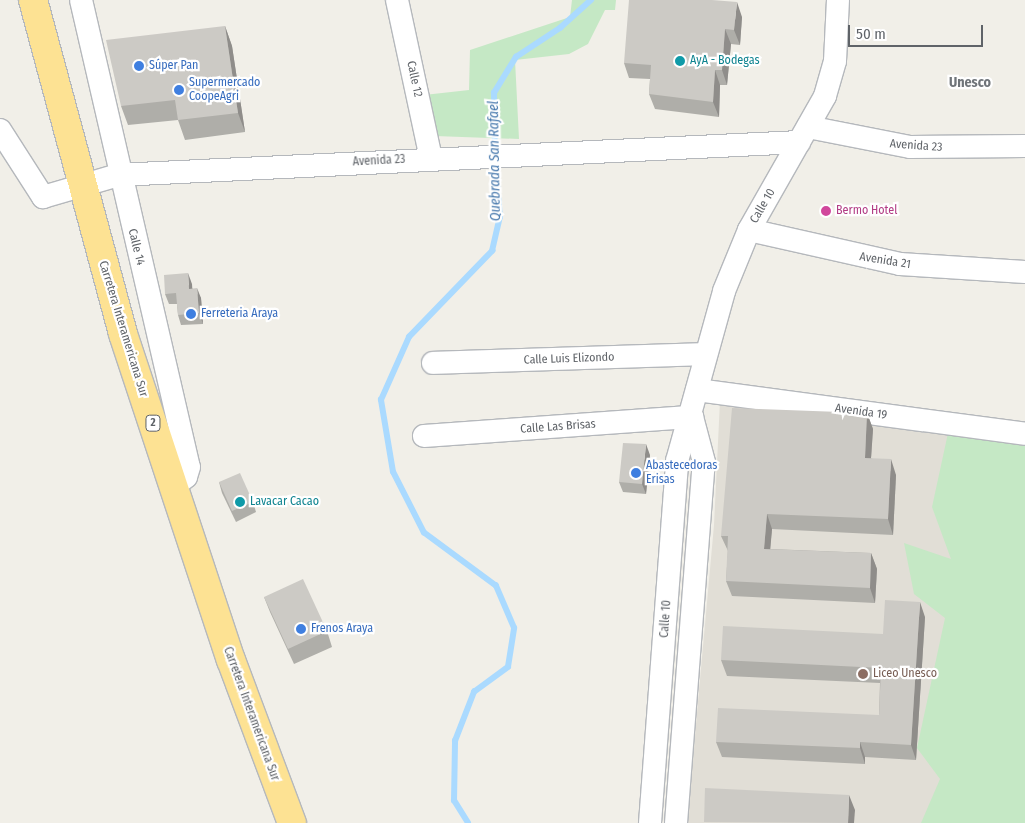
<!DOCTYPE html>
<meta charset="utf-8">
<style>
body{margin:0}
#map{position:relative;width:1025px;height:823px;overflow:hidden;background:#f1efe8;font-family:"Fira Sans Condensed",sans-serif}
div>[style]{position:absolute}
.education>*{inset:0;background:#e1ded6}
.green>*{inset:0;background:#c5e8c5}
.stream>*{height:5.5px;margin:-2.75px;padding:0 2.75px;transform-origin:2.75px;border-radius:2.75px;background:#aadaff}
.roads{filter:drop-shadow(1px 0 #b5b8bc) drop-shadow(-1px 0 #b5b8bc) drop-shadow(0 1px #b5b8bc) drop-shadow(0 -1px #b5b8bc)}
.minor>*{height:22px;margin:-11px;padding:0 11px;transform-origin:11px;border-radius:11px;background:#fff}
.highway>*{height:28px;margin:-14px;padding:0 14px;transform-origin:14px;border-radius:14px;background:#fde293}
.wall>*{inset:0;background:#afaea9}
.shaded-wall>*{inset:0;background:#8f8d8a}
.building>*{inset:0;background:#cccac5}
.dots>*{width:14px;height:14px;translate:-50% -50%;box-sizing:border-box;border:2px solid #fff;border-radius:50%}
span{translate:-50% -50%;white-space:nowrap;text-align:center;line-height:1.15;-webkit-text-stroke:4.5px #fff;paint-order:stroke}
.shield-label span{padding:1px 4px;background:#fff;border:1px solid;border-radius:4px;-webkit-text-stroke-width:0}
.shield-label{font-size:11px;color:#5f6368;font-weight:700}
.culture-label{font-size:12px;color:#0d838f}
.left{translate:0 -50%;text-align:left}
.shop-label{font-size:12px;color:#366cbe}
.street-label{font-size:12px;color:#5f6368}
.hotel-label{font-size:12px;color:#b23c85}
.education-label{font-size:12px;color:#785e54}
.neighbourhood-label{font-size:14px;color:#70757a;font-weight:700}
.water-label{font-size:14px;color:#4174aa;font-style:italic}
.scale{position:absolute;left:848px;top:25px;width:135px;height:22px;box-sizing:border-box;border:2px solid #5f6368;border-top:0;padding-left:6px;font-size:15px;line-height:18px;white-space:nowrap;color:#5f6368;-webkit-text-stroke:4px #fff;paint-order:stroke}
</style>
<div id="map">
<div class="education">
<div style="clip-path:polygon(720px 401px,1025px 443px,1025px 823px,687px 823px,714px 525px)"></div>
</div>
<div class="green">
<div style="clip-path:polygon(572px 0,616px 0,615px 10px,605px 10px,588px 44px,569px 54px,515px 60px,519px 139px,435px 136px,424px 95px,469px 90px,470px 50px,570px 17px)"></div>
<div style="clip-path:polygon(948px 433px,1025px 443px,1025px 823px,921px 823px,940px 779px,917px 748px,945px 618px,914px 594px,904px 543px,951px 559px,932px 507px)"></div>
</div>
<div class="stream">
<div style="left:495px;top:151px;width:58px;rotate:-91deg"></div>
<div style="left:494px;top:93px;width:42px;rotate:-58.6deg"></div>
<div style="left:516px;top:57px;width:53px;rotate:-33.4deg"></div>
<div style="left:560px;top:28px;width:42px;rotate:-42.1deg"></div>
<div style="left:468px;top:823px;width:26px;rotate:-122deg"></div>
<div style="left:454px;top:801px;width:60px;rotate:-89deg"></div>
<div style="left:455px;top:741px;width:53px;rotate:-68.8deg"></div>
<div style="left:474px;top:692px;width:42px;rotate:-36.3deg"></div>
<div style="left:508px;top:667px;width:39px;rotate:-81deg"></div>
<div style="left:514px;top:628px;width:46px;rotate:-113.2deg"></div>
<div style="left:496px;top:586px;width:89px;rotate:-143.6deg"></div>
<div style="left:424px;top:533px;width:68px;rotate:-116.9deg"></div>
<div style="left:393px;top:472px;width:73px;rotate:-99.5deg"></div>
<div style="left:381px;top:400px;width:69px;rotate:-66deg"></div>
<div style="left:409px;top:337px;width:120px;rotate:-46deg"></div>
<div style="left:492px;top:251px;width:35px;rotate:-77deg"></div>
<div style="left:500px;top:217px;width:56px;rotate:-95.1deg"></div>
</div>
<div class="roads">
<div class="minor">
<div style="left:81px;top:0;width:479px;rotate:77deg"></div>
<div style="left:189px;top:467px;width:10px;rotate:107deg"></div>
<div style="left:186px;top:477px;width:15px;rotate:143deg"></div>
<div style="left:397px;top:0;width:162px;rotate:77.9deg"></div>
<div style="left:808px;top:127px;width:104px;rotate:11.1deg"></div>
<div style="left:910px;top:147px;width:115px;rotate:-0.5deg"></div>
<div style="left:0;top:130px;width:80px;rotate:57.3deg"></div>
<div style="left:43px;top:197px;width:78px;rotate:-16.3deg"></div>
<div style="left:118px;top:175px;width:682px;rotate:-2.77deg"></div>
<div style="left:749px;top:230px;width:155px;rotate:12.7deg"></div>
<div style="left:900px;top:264px;width:125px;rotate:3.7deg"></div>
<div style="left:433px;top:363px;width:271px;rotate:-1.9deg"></div>
<div style="left:697px;top:390px;width:331px;rotate:7.6deg"></div>
<div style="left:424px;top:436px;width:269px;rotate:-4.1deg"></div>
<div style="left:650px;top:823px;width:363px;rotate:-85.7deg"></div>
<div style="left:677px;top:461px;width:176px;rotate:-74.5deg"></div>
<div style="left:724px;top:291px;width:66px;rotate:-67.7deg"></div>
<div style="left:749px;top:230px;width:154px;rotate:-60.4deg"></div>
<div style="left:825px;top:96px;width:36px;rotate:-74deg"></div>
<div style="left:835px;top:61px;width:61px;rotate:-87.2deg"></div>
<div style="left:676px;top:823px;width:362px;rotate:-85.6deg"></div>
<div style="left:704px;top:462px;width:47px;rotate:-104.9deg"></div>
</div>
<div class="highway">
<div style="left:33px;top:0;width:346px;rotate:74.9deg"></div>
<div style="left:123px;top:334px;width:343px;rotate:71.7deg"></div>
<div style="left:231px;top:660px;width:174px;rotate:69.5deg"></div>
</div>
</div>
<div class="wall">
<div style="clip-path:polygon(742px 17px,740px 45px,731px 44px,727px 85px,720px 85px,719px 117px,655px 109px,649px 94px,650px 79px,629px 78px,624px 63px)"></div>
<div style="clip-path:polygon(225px 26px,232px 46px,245px 132px,185px 140px,178px 120px,128px 125px,121px 106px)"></div>
<div style="clip-path:polygon(192px 284px,192px 288px,201px 298px,203px 324px,181px 325px,178px 315px,177px 304px,169px 304px,165px 294px)"></div>
<div style="clip-path:polygon(867px 413px,873px 429px,871px 458px,896px 475px,893px 535px,772px 529px,770px 549px,871px 553px,877px 569px,875px 603px,732px 596px,726px 581px,728px 551px,721px 536px)"></div>
<div style="clip-path:polygon(650px 455px,646px 494px,623px 492px,619px 482px)"></div>
<div style="clip-path:polygon(219px 482px,253px 502px,256px 512px,236px 522px,222px 493px)"></div>
<div style="clip-path:polygon(264px 597px,327px 631px,332px 647px,294px 664px,270px 612px)"></div>
<div style="clip-path:polygon(925px 617px,916px 760px,865px 757px,865px 764px,722px 757px,716px 742px,879px 715px,880px 683px,727px 676px,721px 660px,883px 634px)"></div>
</div>
<div class="shaded-wall">
<div style="clip-path:polygon(737px 2px,742px 17px,740px 45px,734px 30px)"></div>
<div style="clip-path:polygon(225px 26px,232px 46px,245px 132px,238px 113px)"></div>
<div style="clip-path:polygon(725px 29px,731px 44px,727px 85px,722px 70px)"></div>
<div style="clip-path:polygon(715px 70px,720px 85px,719px 117px,713px 102px)"></div>
<div style="clip-path:polygon(188px 273px,192px 284px,193px 299px,189px 289px)"></div>
<div style="clip-path:polygon(197px 288px,201px 298px,203px 324px,199px 313px)"></div>
<div style="clip-path:polygon(867px 413px,873px 429px,870px 473px,865px 458px)"></div>
<div style="clip-path:polygon(646px 444px,650px 455px,646px 494px,642px 484px)"></div>
<div style="clip-path:polygon(891px 459px,896px 475px,893px 535px,888px 519px)"></div>
<div style="clip-path:polygon(767px 514px,772px 529px,769px 564px,764px 549px)"></div>
<div style="clip-path:polygon(871px 553px,877px 569px,875px 603px,870px 588px)"></div>
<div style="clip-path:polygon(920px 602px,925px 617px,916px 760px,911px 745px)"></div>
<div style="clip-path:polygon(860px 742px,865px 757px,865px 764px,860px 748px)"></div>
<div style="clip-path:polygon(849px 795px,855px 810px,854px 823px,848px 823px)"></div>
</div>
<div class="building">
<div style="clip-path:polygon(629px 0,712px 0,737px 2px,734px 30px,725px 29px,722px 70px,715px 70px,713px 102px,649px 94px,651px 65px,624px 63px)"></div>
<div style="clip-path:polygon(225px 26px,238px 113px,178px 120px,175px 100px,121px 106px,106px 40px)"></div>
<div style="clip-path:polygon(188px 273px,189px 289px,197px 288px,199px 313px,178px 315px,176px 293px,165px 294px,164px 275px)"></div>
<div style="clip-path:polygon(732px 408px,867px 413px,865px 458px,891px 459px,888px 519px,767px 514px,764px 549px,871px 553px,870px 588px,726px 581px,728px 536px,721px 536px)"></div>
<div style="clip-path:polygon(623px 443px,646px 444px,642px 484px,619px 482px)"></div>
<div style="clip-path:polygon(240px 473px,253px 502px,232px 511px,219px 482px)"></div>
<div style="clip-path:polygon(303px 579px,327px 631px,288px 649px,264px 597px)"></div>
<div style="clip-path:polygon(885px 600px,920px 602px,911px 745px,860px 742px,860px 748px,716px 742px,718px 708px,879px 715px,881px 668px,721px 660px,723px 626px,883px 634px)"></div>
<div style="clip-path:polygon(705px 788px,849px 795px,848px 823px,704px 822px)"></div>
</div>
<div class="dots">
<div style="left:680px;top:61px;background:#0f9aa8"></div>
<div style="left:139px;top:66px;background:#3f7fe0"></div>
<div style="left:179px;top:90px;background:#3f7fe0"></div>
<div style="left:826px;top:211px;background:#d1479c"></div>
<div style="left:191px;top:314px;background:#3f7fe0"></div>
<div style="left:636px;top:473px;background:#3f7fe0"></div>
<div style="left:240px;top:502px;background:#0f9aa8"></div>
<div style="left:301px;top:629px;background:#3f7fe0"></div>
<div style="left:863px;top:674px;background:#8d6e63"></div>
</div>
<div class="shield-label">
<span style="left:153px;top:423px">2</span>
</div>
<div class="culture-label">
<span class="left" style="left:690px;top:61px">AyA - Bodegas</span>
<span class="left" style="left:250px;top:502px">Lavacar Cacao</span>
</div>
<div class="shop-label">
<span class="left" style="left:149px;top:66px">Súper Pan</span>
<span class="left" style="left:189px;top:90px">Supermercado<br>CoopeAgri</span>
<span class="left" style="left:201px;top:314px">Ferreteria Araya</span>
<span class="left" style="left:646px;top:473px">Abastecedoras<br>Erisas</span>
<span class="left" style="left:311px;top:629px">Frenos Araya</span>
</div>
<div class="street-label">
<span style="left:414px;top:79px;rotate:78deg">Calle 12</span>
<span style="left:916px;top:146px;rotate:4deg">Avenida 23</span>
<span style="left:379px;top:161px;rotate:-3deg">Avenida 23</span>
<span style="left:763px;top:206px;rotate:-60deg">Calle 10</span>
<span style="left:136px;top:247px;rotate:76deg">Calle 14</span>
<span style="left:885px;top:261px;rotate:9deg">Avenida 21</span>
<span style="left:123px;top:329px;rotate:73deg">Carretera Interamericana Sur</span>
<span style="left:569px;top:359px;rotate:-2deg">Calle Luis Elizondo</span>
<span style="left:861px;top:412px;rotate:8deg">Avenida 19</span>
<span style="left:558px;top:427px;rotate:-4deg">Calle Las Brisas</span>
<span style="left:666px;top:619px;rotate:-86deg">Calle 10</span>
<span style="left:251px;top:714px;rotate:70deg">Carretera Interamericana Sur</span>
</div>
<div class="hotel-label">
<span class="left" style="left:836px;top:211px">Bermo Hotel</span>
</div>
<div class="education-label">
<span class="left" style="left:873px;top:674px">Liceo Unesco</span>
</div>
<div class="neighbourhood-label">
<span style="left:970px;top:83px">Unesco</span>
</div>
<div class="water-label">
<span style="left:495px;top:161px;rotate:-91deg">Quebrada San Rafael</span>
</div>
<div class="scale">50 m</div>
</div>
